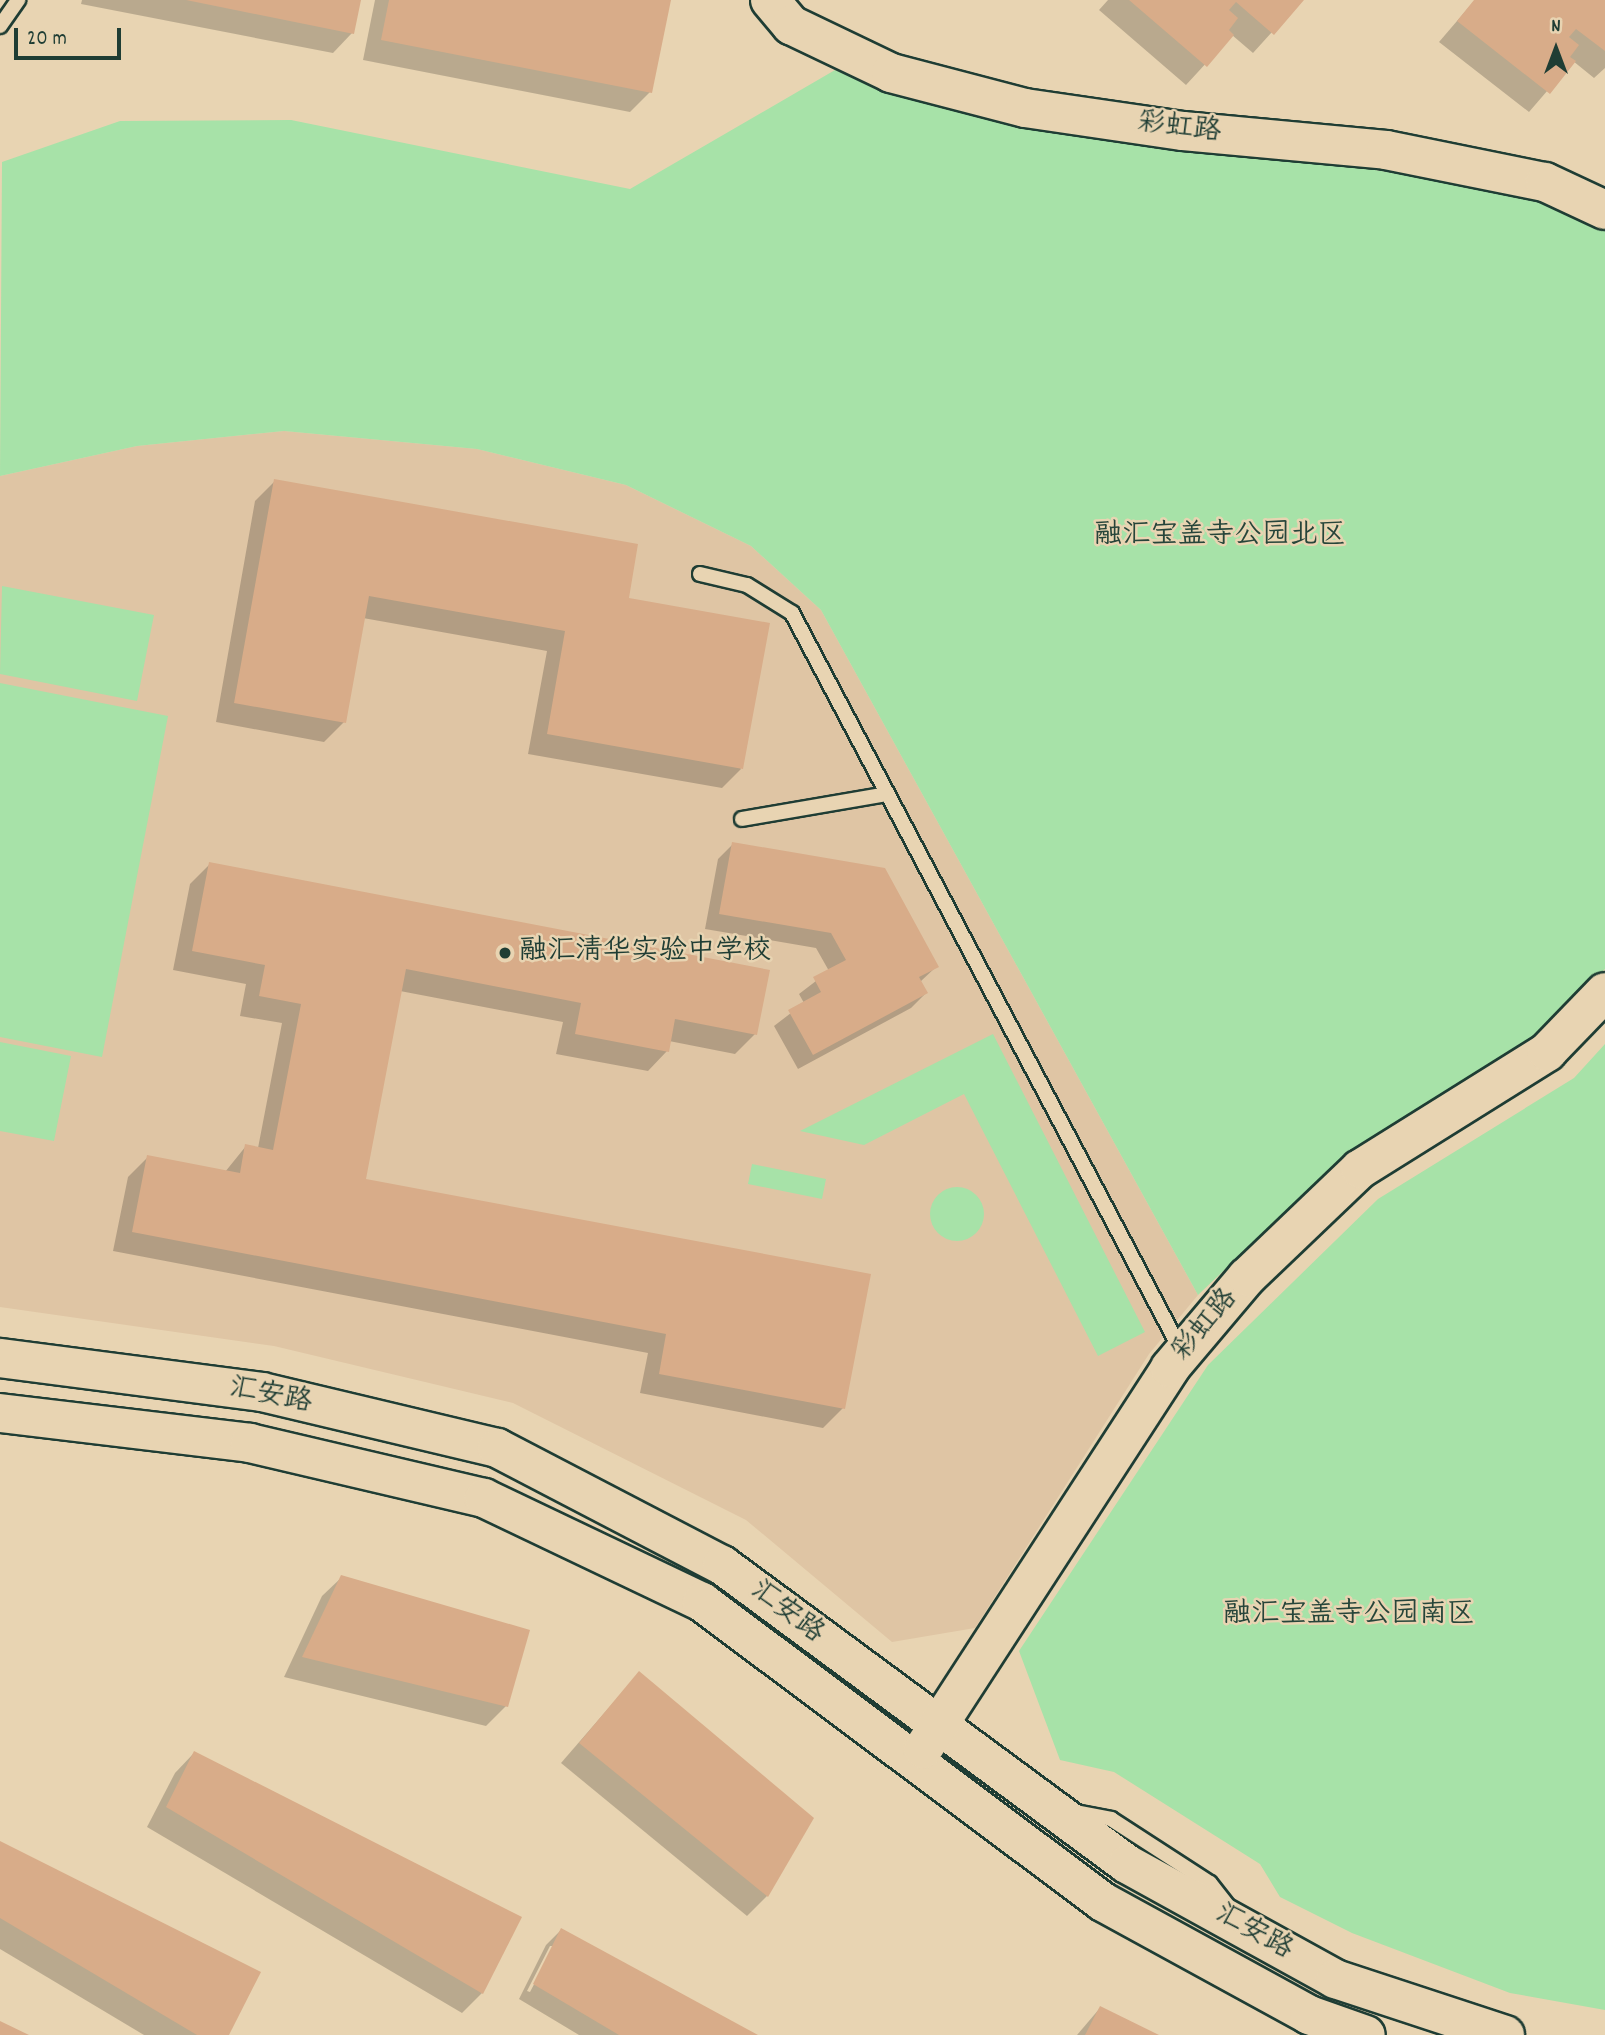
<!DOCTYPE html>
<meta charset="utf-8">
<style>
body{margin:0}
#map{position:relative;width:1605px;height:2035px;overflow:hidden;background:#e8d4b2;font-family:Dekko,"LXGW WenKai TC",sans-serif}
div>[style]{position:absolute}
.built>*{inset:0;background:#dfc5a4}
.green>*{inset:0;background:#a7e2a8}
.round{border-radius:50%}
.shadow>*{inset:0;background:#0003}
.building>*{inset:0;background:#d8ac89}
.roads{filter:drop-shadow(2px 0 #1f3d34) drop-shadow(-2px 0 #1f3d34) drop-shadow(0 2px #1f3d34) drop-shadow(0 -2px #1f3d34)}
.lane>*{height:14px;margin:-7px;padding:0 7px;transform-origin:7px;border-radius:7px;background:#e8d4b2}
.secondary>*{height:38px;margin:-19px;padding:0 19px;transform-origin:19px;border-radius:19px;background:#e8d4b2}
.dots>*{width:19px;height:19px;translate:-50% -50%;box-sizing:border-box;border:4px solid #e8d4b2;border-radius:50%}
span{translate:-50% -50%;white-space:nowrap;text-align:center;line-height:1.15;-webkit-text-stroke:5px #e8d4b2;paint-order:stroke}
.street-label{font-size:28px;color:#1f3d34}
.park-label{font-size:28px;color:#26453a}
.poi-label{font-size:28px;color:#1f3d34}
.left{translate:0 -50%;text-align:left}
.north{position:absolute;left:1521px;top:14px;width:70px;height:70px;-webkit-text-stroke:5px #e8d4b2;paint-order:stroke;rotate:0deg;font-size:19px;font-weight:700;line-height:28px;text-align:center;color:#1f3d34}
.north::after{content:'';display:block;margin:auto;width:24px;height:32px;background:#1f3d34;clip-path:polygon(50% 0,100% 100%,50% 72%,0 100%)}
.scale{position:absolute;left:14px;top:28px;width:107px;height:32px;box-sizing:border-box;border:4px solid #1f3d34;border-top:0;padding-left:9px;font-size:21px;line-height:24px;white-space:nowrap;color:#1f3d34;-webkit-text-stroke:5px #e8d4b2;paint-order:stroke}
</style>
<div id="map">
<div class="built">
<div style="clip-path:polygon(284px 431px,477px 449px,626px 485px,751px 546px,821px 610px,1198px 1295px,1149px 1354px,975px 1628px,892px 1642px,746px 1520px,513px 1403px,274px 1346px,0 1307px,0 476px,137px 446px)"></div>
</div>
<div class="green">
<div style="clip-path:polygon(835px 70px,885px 91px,1537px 196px,1605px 229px,1605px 969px,1537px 1035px,1349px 1152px,1198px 1295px,821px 610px,751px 546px,626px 485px,477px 449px,284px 431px,137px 446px,0 476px,2px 162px,120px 121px,291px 120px,630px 189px)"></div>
<div style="clip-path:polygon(2px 586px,154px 615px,137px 701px,0 674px)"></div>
<div style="clip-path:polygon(0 683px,168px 716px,102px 1057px,0 1037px)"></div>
<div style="clip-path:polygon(993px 1034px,1145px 1332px,1098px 1356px,964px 1094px,864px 1145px,800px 1131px)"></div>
<div style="clip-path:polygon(0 1042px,71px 1056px,54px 1141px,0 1131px)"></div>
<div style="clip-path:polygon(1605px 1044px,1605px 2010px,1510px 1993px,1352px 1933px,1280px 1897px,1260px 1864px,1114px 1772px,1060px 1760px,1019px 1651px,1208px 1365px,1378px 1199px,1574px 1078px)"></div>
<div style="clip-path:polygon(752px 1164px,826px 1179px,822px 1199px,748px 1184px)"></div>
<div class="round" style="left:930px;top:1187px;width:54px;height:54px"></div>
</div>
<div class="shadow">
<div style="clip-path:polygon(82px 0,359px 0,352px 33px,333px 53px,81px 4px)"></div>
<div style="clip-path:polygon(375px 0,669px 0,650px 92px,630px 112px,363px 60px)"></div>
<div style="clip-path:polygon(1108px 0,1301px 0,1253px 53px,1232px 35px,1186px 85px,1099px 10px)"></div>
<div style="clip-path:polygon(1475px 0,1605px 0,1605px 68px,1594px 78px,1573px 61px,1529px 112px,1439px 42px)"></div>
<div style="clip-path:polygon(275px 481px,627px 599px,741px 769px,722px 788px,528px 754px,547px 651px,363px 618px,344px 722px,324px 742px,216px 722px,255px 501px)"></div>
<div style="clip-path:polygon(733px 844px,937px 966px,920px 982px,926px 993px,911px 1008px,798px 1069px,774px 1026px,804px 1003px,799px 994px,829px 971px,816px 948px,705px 929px,718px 859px)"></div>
<div style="clip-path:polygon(210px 864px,755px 1034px,735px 1054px,669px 1041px,667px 1051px,648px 1071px,556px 1054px,563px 1022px,400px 991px,364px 1180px,843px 1408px,823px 1428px,640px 1393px,648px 1353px,113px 1251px,128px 1177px,148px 1157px,225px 1172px,246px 1146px,258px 1148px,282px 1023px,240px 1016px,246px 984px,173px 970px,190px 884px)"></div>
<div style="clip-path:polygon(342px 1577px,506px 1706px,486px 1726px,284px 1677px,322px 1596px)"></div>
<div style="clip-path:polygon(639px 1673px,812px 1818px,767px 1896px,747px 1916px,561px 1763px)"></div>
<div style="clip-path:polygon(194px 1753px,520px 1918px,482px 1993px,462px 2013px,147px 1827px,175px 1773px)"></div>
<div style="clip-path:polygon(0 1843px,227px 2035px,144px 2035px,0 1949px)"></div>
<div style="clip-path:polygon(evenodd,561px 1930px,753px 2035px,579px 2035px,519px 1999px,546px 1945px,561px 1930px,550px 1946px,554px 1946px,530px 1992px,527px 1991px,550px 1946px)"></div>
<div style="clip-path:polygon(1100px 2008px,1155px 2035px,1077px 2035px)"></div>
</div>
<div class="building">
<div style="clip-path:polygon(186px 0,361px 0,354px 34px)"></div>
<div style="clip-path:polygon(389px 0,671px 0,652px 93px,381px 40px)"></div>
<div style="clip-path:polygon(1129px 0,1304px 0,1274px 35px,1236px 2px,1229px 10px,1238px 18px,1229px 30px,1234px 35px,1207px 67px)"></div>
<div style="clip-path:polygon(1474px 0,1605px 0,1605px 51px,1576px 29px,1569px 37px,1579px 45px,1570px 57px,1576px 61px,1550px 94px,1457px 21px)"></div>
<div style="clip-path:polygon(274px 479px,638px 544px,629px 598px,770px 623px,743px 769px,547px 734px,565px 631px,369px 596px,346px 723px,234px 703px)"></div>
<div style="clip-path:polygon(732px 842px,885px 868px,939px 967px,919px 977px,928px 993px,813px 1055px,788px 1010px,821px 992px,813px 977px,846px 960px,831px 933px,719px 914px)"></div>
<div style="clip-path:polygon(209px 862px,770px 970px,757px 1035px,675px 1019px,669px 1052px,575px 1034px,581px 1003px,406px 969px,366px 1179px,871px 1274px,845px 1409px,659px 1374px,666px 1334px,132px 1232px,147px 1155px,240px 1173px,245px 1144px,273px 1150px,301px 1004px,259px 996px,265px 965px,192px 951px)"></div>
<div style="clip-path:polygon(341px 1575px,530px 1630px,508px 1707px,302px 1657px)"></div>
<div style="clip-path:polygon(639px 1671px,814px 1818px,768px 1897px,579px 1743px)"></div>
<div style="clip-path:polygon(194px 1751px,522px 1917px,483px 1994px,166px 1807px)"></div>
<div style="clip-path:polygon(0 1841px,261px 1972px,229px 2035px,197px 2035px,0 1918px)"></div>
<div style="clip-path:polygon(561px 1928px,758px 2035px,619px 2035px,533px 1984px)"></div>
<div style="clip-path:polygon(1100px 2006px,1159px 2035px,1085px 2035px)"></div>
<div style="clip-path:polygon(0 2021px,29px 2035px,0 2035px)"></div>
</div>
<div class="roads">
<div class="lane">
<div style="left:0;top:26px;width:32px;rotate:-55deg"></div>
<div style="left:700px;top:574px;width:48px;rotate:13.2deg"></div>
<div style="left:747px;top:585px;width:53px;rotate:31.9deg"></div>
<div style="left:792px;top:613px;width:836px;rotate:62.18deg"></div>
<div style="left:742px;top:819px;width:147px;rotate:-9.8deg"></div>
<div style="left:1076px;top:1812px;width:36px;rotate:11deg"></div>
<div style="left:1111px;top:1819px;width:118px;rotate:32.9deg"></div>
<div style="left:1210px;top:1883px;width:29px;rotate:52deg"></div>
</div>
<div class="secondary">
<div style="left:770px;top:0;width:33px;rotate:50deg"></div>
<div style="left:791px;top:25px;width:111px;rotate:25.6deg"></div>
<div style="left:891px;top:73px;width:138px;rotate:14.6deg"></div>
<div style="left:1025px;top:108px;width:160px;rotate:8.3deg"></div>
<div style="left:1183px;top:131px;width:204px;rotate:5.3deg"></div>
<div style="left:1386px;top:150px;width:162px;rotate:11.4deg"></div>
<div style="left:1545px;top:182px;width:66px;rotate:25deg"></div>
<div style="left:0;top:1358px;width:264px;rotate:7.4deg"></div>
<div style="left:262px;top:1392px;width:242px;rotate:13.4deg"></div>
<div style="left:497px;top:1448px;width:254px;rotate:27.5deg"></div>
<div style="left:722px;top:1565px;width:503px;rotate:36.44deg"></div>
<div style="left:1127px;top:1864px;width:238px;rotate:28.9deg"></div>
<div style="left:1335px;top:1979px;width:179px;rotate:18.2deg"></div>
<div style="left:0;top:1413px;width:252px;rotate:6.8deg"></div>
<div style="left:250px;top:1443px;width:240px;rotate:13.2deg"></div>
<div style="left:484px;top:1498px;width:242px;rotate:25.5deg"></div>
<div style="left:702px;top:1602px;width:501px;rotate:36.8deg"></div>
<div style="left:1103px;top:1902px;width:235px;rotate:28.7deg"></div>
<div style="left:1309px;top:2015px;width:60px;rotate:19.3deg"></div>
<div style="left:923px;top:1749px;width:454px;rotate:-57deg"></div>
<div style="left:1170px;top:1368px;width:119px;rotate:-49.8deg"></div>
<div style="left:1247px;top:1277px;width:156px;rotate:-43.7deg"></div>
<div style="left:1360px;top:1169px;width:221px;rotate:-32deg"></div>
<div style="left:1547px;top:1052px;width:83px;rotate:-46deg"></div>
</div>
</div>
<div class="dots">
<div style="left:505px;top:953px;background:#1f3d34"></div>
</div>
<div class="street-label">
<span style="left:1179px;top:129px;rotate:7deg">彩虹路</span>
<span style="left:1206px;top:1326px;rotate:-50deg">彩虹路</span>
<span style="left:270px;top:1397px;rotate:11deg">汇安路</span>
<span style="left:786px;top:1613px;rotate:37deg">汇安路</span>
<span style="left:1253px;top:1933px;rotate:29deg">汇安路</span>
</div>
<div class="park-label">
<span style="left:1220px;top:537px">融汇宝盖寺公园北区</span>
<span style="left:1349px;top:1616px">融汇宝盖寺公园南区</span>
</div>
<div class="poi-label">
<span class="left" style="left:519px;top:953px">融汇清华实验中学校</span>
</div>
<div class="north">N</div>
<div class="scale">20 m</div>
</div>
